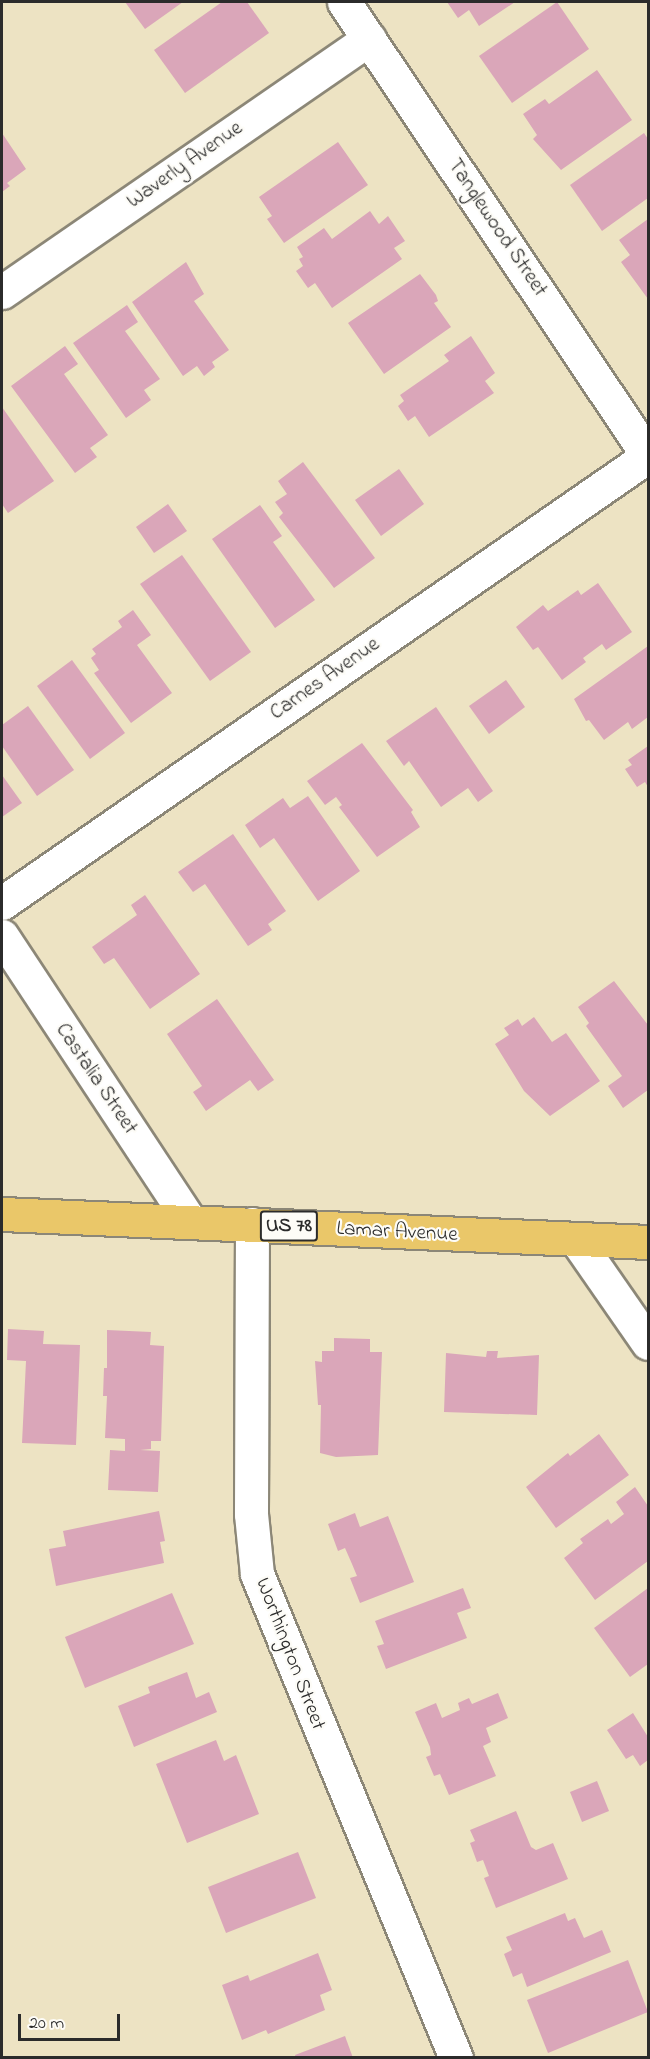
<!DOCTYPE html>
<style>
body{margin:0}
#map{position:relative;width:650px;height:2059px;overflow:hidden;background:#ede3c3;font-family:"Indie Flower",sans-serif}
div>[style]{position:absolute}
.building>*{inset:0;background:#daa6b9}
.roads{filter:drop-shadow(2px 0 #8c8777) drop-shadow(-2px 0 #8c8777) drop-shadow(0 2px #8c8777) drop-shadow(0 -2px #8c8777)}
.minor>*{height:33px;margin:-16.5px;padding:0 16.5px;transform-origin:16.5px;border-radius:16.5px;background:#fff}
.tertiary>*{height:33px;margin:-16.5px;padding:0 16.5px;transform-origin:16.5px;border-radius:16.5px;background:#fff}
.primary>*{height:33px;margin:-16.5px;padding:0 16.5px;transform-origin:16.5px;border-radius:16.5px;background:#eac769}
span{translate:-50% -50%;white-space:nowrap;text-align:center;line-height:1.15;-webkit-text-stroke:4.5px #fdfcf7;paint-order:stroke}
.shield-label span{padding:2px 4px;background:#fdfcf7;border:2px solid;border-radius:4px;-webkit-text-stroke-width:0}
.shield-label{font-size:20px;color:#2b2b2b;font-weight:700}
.street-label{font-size:21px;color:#2b2b2b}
.frame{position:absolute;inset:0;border:3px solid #2b2b2b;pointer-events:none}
.scale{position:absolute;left:18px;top:2014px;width:102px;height:27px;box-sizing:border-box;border:3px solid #2b2b2b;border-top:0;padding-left:8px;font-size:18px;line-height:21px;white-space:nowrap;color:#2b2b2b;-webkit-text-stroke:4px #fdfcf7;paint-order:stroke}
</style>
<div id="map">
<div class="building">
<div style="clip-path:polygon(125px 2px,183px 2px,145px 29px)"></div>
<div style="clip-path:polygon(222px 2px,247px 2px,269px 33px,185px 93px,154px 50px)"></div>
<div style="clip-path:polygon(447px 2px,515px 2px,479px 26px,469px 10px,458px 18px)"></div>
<div style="clip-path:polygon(557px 2px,589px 49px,512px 103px,479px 56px)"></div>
<div style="clip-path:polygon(597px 70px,632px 120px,561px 170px,533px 139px,537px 135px,523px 114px,545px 99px,549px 104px)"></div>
<div style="clip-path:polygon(2px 133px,26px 169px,7px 183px,10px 186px,2px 192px)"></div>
<div style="clip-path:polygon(644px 133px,648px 139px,648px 198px,602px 231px,570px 185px)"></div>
<div style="clip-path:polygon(338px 142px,368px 185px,284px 243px,267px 219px,272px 216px,259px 197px)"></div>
<div style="clip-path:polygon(370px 211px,379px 224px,388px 216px,405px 241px,394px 248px,402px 259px,332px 308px,315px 283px,308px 288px,296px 271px,303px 266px,299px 259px,303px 257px,297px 247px,324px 228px,332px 239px)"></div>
<div style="clip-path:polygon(648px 219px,648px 299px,621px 262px,630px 255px,619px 240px)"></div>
<div style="clip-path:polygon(186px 262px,204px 294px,194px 301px,229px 350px,212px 362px,215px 367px,204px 376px,197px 366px,183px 376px,132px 302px)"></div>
<div style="clip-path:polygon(420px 274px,436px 295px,438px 301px,434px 303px,451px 327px,384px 374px,348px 323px)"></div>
<div style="clip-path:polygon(127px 305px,138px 322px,125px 331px,160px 379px,144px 390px,151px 400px,126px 418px,73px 343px)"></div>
<div style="clip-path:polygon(471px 336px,495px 373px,485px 381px,494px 393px,429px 437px,415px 416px,408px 421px,398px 406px,404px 401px,400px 395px,449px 361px,444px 355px)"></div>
<div style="clip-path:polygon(65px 346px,78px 364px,64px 374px,108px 435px,90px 448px,97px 457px,75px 473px,11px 386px)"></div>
<div style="clip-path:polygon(2px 407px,54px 481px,8px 513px,2px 504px)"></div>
<div style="clip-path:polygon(303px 462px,375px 558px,334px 588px,279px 517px,283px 513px,275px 502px,287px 494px,278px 481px)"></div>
<div style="clip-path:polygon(399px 469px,424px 504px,381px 536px,355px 500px)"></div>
<div style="clip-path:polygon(168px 504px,187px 531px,154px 553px,136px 527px)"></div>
<div style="clip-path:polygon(260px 505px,282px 536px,273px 542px,315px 600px,275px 628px,212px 539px)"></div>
<div style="clip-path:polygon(182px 555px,251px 652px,210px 681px,140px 584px)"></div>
<div style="clip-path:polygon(598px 583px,632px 632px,606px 650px,602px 644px,583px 658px,586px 662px,562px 680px,538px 647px,533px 650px,516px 627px,543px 605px,548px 611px,578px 590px,581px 595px)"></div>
<div style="clip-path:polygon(133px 610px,151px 635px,137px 645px,172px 693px,131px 723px,94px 673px,99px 670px,91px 658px,96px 654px,92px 649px,122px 627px,118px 621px)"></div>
<div style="clip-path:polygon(648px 646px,648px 717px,632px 729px,628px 722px,604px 740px,589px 720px,586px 721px,574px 699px)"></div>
<div style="clip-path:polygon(72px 660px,125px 733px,90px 759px,37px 686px)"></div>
<div style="clip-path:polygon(506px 680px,525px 707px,489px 734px,469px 706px)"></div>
<div style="clip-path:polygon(28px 706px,74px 770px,37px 796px,2px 746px,2px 725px)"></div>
<div style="clip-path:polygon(436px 707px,493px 791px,478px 802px,468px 788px,441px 807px,409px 761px,404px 766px,386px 741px)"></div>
<div style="clip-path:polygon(362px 743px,413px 810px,411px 812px,420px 827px,377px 857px,339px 807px,342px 805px,336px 797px,325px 805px,307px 781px)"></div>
<div style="clip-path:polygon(648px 746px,648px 787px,645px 782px,637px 787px,625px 769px,632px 765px,628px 760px)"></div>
<div style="clip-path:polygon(2px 775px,22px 803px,2px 817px)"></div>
<div style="clip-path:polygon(308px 796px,360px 871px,318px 901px,274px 838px,260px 848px,245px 825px,283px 798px,290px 808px)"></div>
<div style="clip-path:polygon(233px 834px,286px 911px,268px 924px,272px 930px,248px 946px,205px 884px,193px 892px,178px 872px)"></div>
<div style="clip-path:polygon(145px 895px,200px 974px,150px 1009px,114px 958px,104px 964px,92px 947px,137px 915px,131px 905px)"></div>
<div style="clip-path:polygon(614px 981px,648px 1025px,648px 1090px,623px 1108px,608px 1086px,622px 1076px,586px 1026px,589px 1023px,578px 1007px)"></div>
<div style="clip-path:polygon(217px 999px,274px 1080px,258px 1091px,250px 1080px,206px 1111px,193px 1092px,202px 1086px,167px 1034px)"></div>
<div style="clip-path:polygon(534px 1017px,552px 1042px,566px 1033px,600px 1081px,550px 1116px,524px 1091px,495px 1044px,509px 1035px,504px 1028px,518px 1019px,522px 1026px)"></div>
<div style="clip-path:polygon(8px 1329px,44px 1331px,43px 1344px,80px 1345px,76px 1445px,22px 1443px,26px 1361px,7px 1360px)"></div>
<div style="clip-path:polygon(107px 1330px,151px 1332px,150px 1345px,164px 1346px,161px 1441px,151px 1441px,151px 1449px,140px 1450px,160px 1451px,158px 1492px,108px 1490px,110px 1450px,125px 1451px,125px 1439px,105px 1438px,107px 1396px,103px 1396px,104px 1368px,107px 1368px)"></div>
<div style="clip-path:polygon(334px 1338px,370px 1339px,370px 1352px,382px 1352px,378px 1455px,336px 1457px,320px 1453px,321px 1405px,318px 1405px,315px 1361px,322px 1362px,322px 1351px,334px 1351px)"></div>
<div style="clip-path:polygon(487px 1351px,498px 1351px,497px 1358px,539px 1355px,537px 1415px,444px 1412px,446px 1353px,486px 1357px)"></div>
<div style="clip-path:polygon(599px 1434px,629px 1475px,556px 1528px,526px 1487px,568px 1453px,570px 1456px)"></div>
<div style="clip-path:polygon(635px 1487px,648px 1506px,648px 1561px,595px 1600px,564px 1558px,583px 1543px,580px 1539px,608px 1519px,611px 1524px,624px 1514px,616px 1502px)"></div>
<div style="clip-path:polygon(159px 1511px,165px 1541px,160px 1542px,164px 1563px,56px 1586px,49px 1549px,66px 1546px,63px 1531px)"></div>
<div style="clip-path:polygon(355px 1513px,360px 1527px,388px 1516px,414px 1582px,360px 1603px,350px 1578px,357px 1576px,352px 1564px,345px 1548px,338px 1551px,328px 1524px)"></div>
<div style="clip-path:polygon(463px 1588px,471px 1608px,457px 1613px,467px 1638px,386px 1669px,377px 1646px,384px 1644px,375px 1621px)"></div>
<div style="clip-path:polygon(648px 1588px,648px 1664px,630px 1677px,594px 1628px)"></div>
<div style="clip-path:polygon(172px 1593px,194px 1644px,85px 1688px,65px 1637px)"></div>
<div style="clip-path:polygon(187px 1672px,196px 1698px,209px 1692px,217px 1712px,134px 1747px,118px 1706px,150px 1693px,148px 1687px)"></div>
<div style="clip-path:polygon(498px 1693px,508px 1718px,486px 1728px,491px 1742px,483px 1746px,496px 1776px,449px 1795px,440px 1774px,434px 1776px,426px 1757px,431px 1755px,430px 1747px,415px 1712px,436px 1703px,442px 1718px,460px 1710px,458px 1703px,469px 1698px,472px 1704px)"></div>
<div style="clip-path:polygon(633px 1713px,648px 1737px,648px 1760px,640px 1766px,633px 1755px,626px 1759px,607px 1730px)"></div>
<div style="clip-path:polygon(216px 1740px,224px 1761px,236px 1755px,259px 1814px,187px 1843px,156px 1764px)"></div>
<div style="clip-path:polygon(597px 1781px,609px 1811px,582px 1822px,570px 1792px)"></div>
<div style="clip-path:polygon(516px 1811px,531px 1847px,536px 1850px,553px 1843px,568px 1879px,496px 1908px,484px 1878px,489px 1876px,483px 1860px,477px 1862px,470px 1843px,475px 1841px,470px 1830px)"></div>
<div style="clip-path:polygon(298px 1852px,316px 1898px,226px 1933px,208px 1887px)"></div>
<div style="clip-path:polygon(565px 1913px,568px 1921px,575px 1918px,584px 1938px,602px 1930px,611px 1952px,527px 1987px,522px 1973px,513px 1977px,504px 1954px,512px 1950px,506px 1937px)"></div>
<div style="clip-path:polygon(318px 1953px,332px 1990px,320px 1995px,325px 2010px,268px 2034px,266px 2030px,242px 2040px,222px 1985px,248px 1975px,250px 1981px)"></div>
<div style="clip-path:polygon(628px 1960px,648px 2012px,548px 2053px,527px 2000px)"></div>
<div style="clip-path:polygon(345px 2036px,353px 2058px,296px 2058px,295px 2055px)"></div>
</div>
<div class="roads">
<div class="minor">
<div style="left:344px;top:2px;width:546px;rotate:56.19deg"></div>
<div style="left:2px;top:292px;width:446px;rotate:-34.6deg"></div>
<div style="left:2px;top:903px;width:786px;rotate:-34.68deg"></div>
<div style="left:2px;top:936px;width:341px;rotate:56.6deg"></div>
<div style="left:252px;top:1224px;width:290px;rotate:90.2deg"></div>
<div style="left:251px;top:1514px;width:60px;rotate:84.3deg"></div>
<div style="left:257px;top:1574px;width:523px;rotate:67.65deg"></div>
</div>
<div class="tertiary">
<div style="left:577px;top:1241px;width:124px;rotate:55.2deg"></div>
</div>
<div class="primary">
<div style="left:2px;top:1214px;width:647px;rotate:2.48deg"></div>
</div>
</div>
<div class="shield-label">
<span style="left:289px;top:1226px">US 78</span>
</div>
<div class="street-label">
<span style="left:185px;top:165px;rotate:-35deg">Waverly Avenue</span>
<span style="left:497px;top:228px;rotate:56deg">Tanglewood Street</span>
<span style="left:325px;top:679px;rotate:-35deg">Carnes Avenue</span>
<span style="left:96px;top:1079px;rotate:56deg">Castalia Street</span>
<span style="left:397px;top:1232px;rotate:3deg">Lamar Avenue</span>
<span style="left:290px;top:1654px;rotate:69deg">Worthington Street</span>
</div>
<div class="frame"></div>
<div class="scale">20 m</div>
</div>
